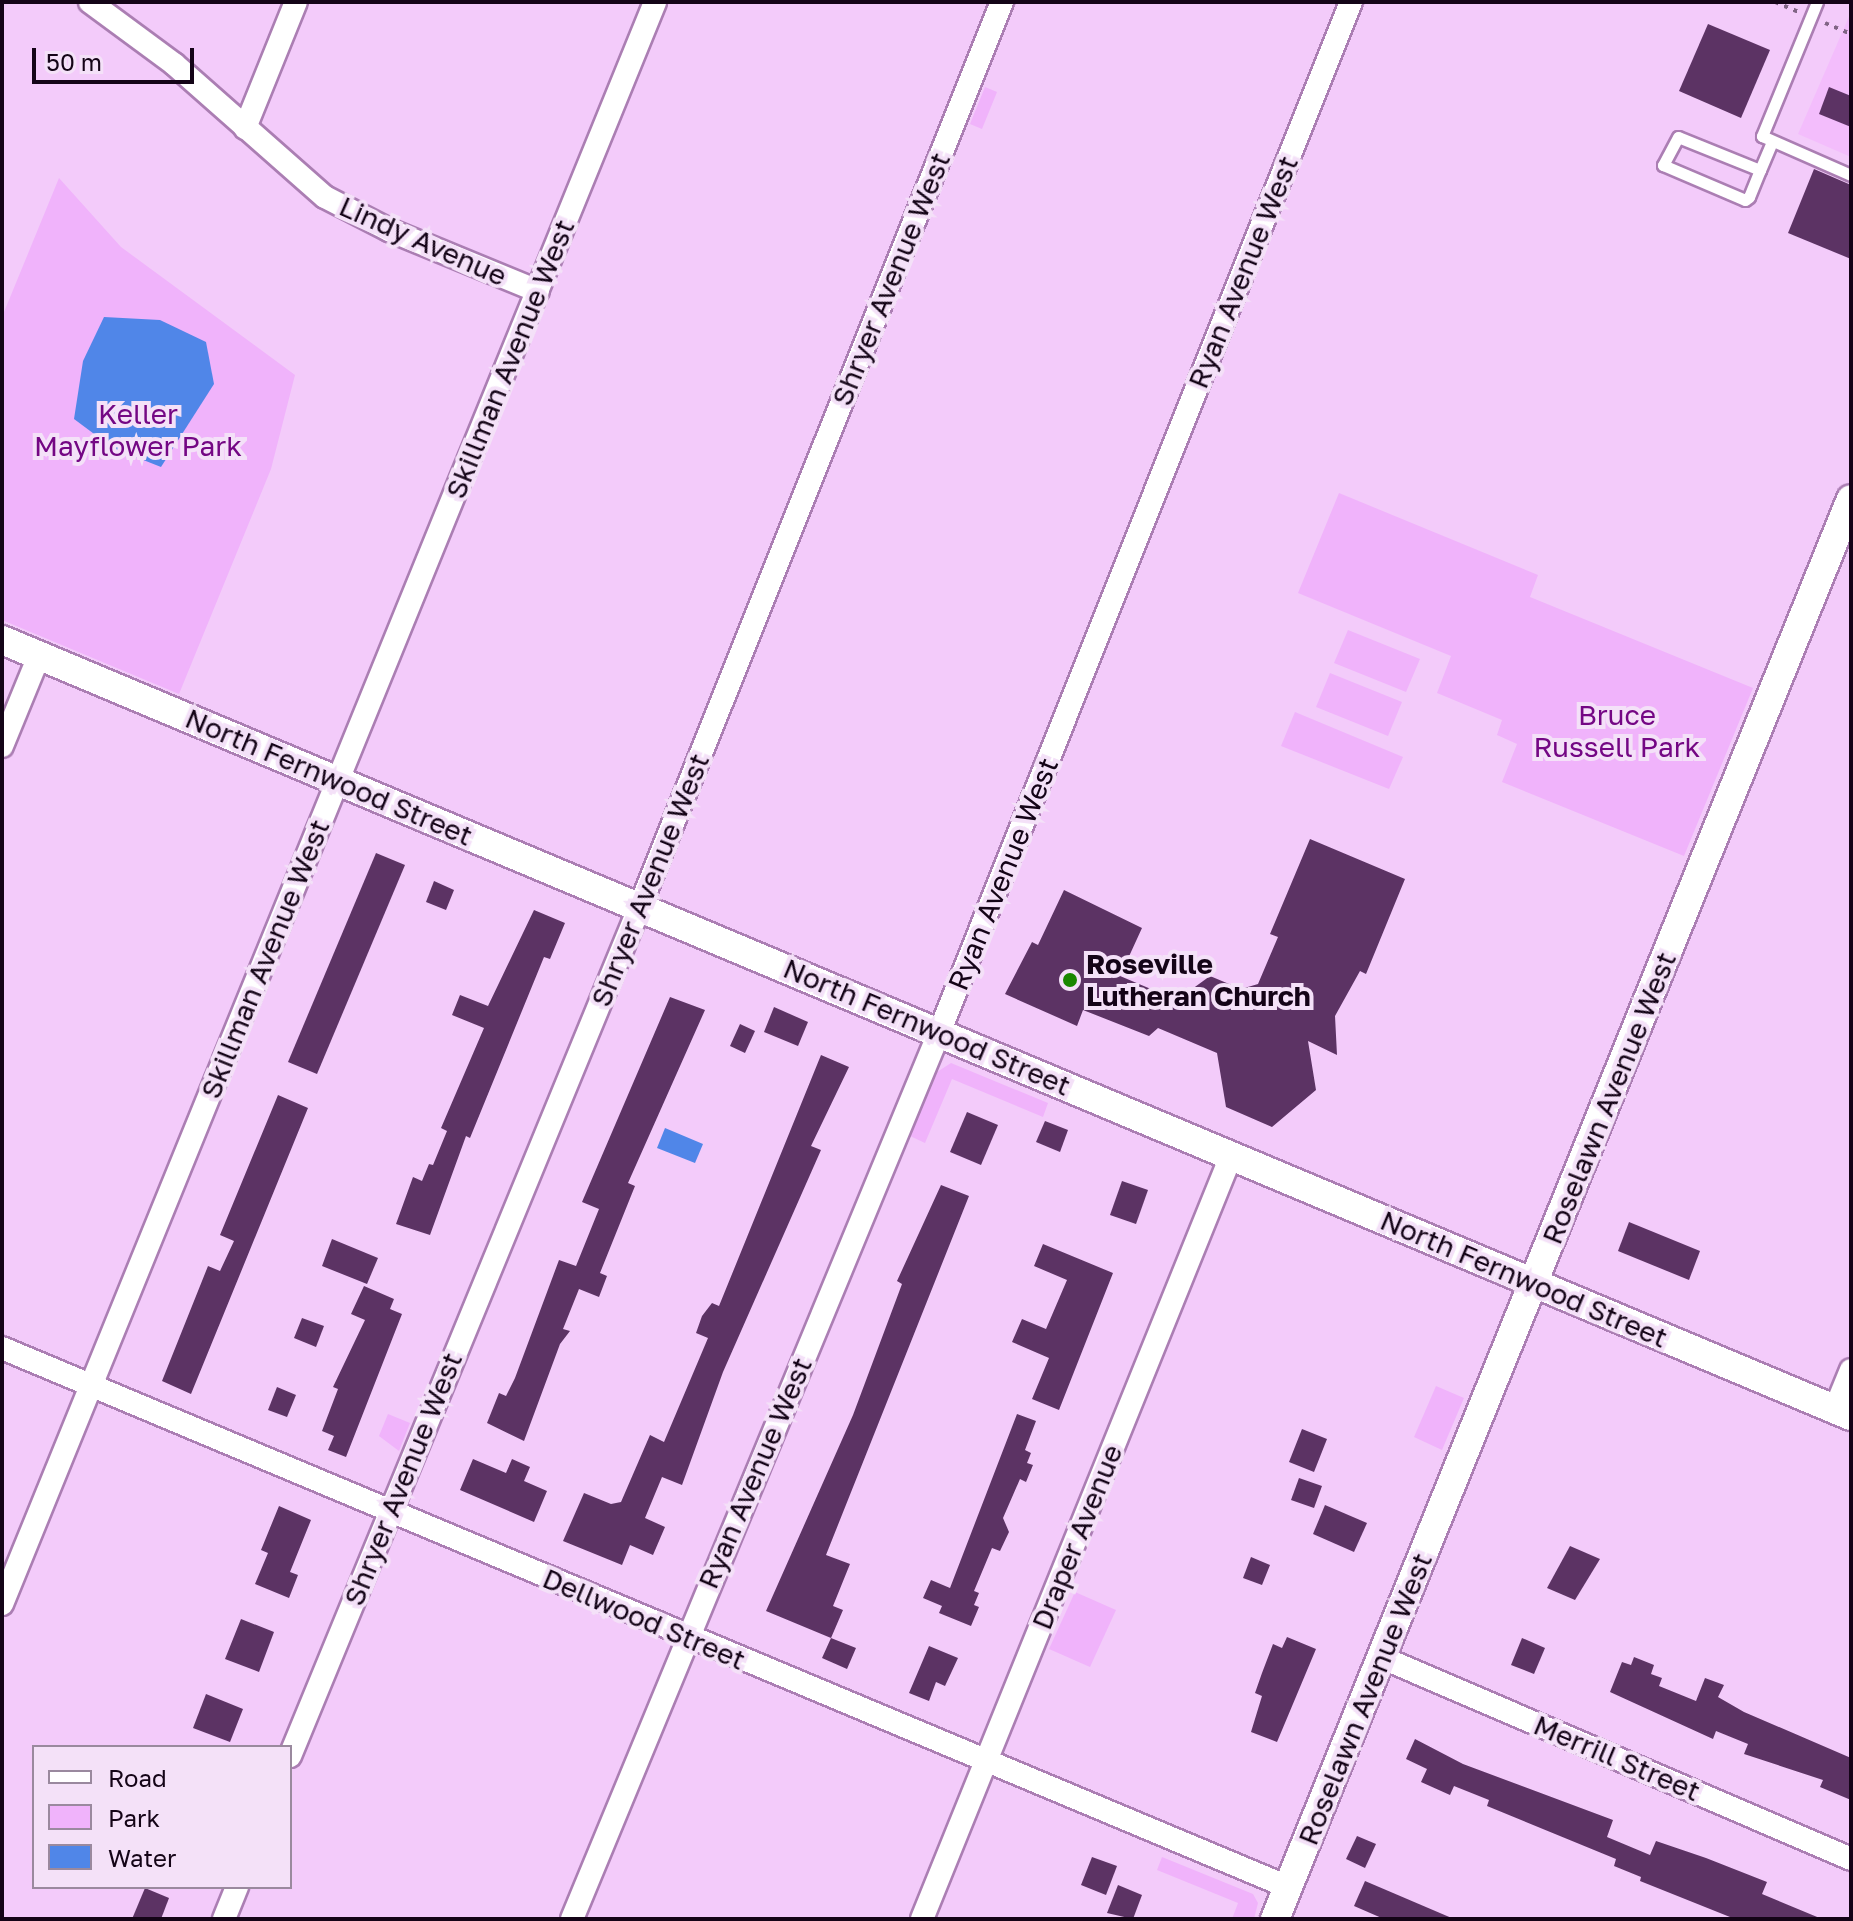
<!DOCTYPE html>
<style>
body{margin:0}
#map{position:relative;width:1853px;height:1921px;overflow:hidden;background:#f3cbfa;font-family:"Golos Text",sans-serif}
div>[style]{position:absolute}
.built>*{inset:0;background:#f3bdfc}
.green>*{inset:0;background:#f0b3fb}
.water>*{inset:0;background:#5086e8}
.building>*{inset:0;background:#5c3364}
.path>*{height:4px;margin-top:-2px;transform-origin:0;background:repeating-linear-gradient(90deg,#806485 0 4px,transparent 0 10px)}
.roads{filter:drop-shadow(2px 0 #ab7eb3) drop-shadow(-2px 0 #ab7eb3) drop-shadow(0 2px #ab7eb3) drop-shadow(0 -2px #ab7eb3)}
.service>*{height:11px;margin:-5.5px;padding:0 5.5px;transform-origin:5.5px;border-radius:5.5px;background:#fff}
.minor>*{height:22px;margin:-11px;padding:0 11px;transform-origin:11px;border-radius:11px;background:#fff}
.tertiary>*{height:28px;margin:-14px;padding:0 14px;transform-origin:14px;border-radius:14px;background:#fff}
.dots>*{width:22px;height:22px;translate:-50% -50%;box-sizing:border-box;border:4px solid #f4e1f8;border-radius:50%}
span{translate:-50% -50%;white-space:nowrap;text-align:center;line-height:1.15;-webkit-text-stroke:8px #f4e1f8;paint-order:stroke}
.street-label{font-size:28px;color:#140417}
.park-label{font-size:28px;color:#740784}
.poi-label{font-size:28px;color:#140417;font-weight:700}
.left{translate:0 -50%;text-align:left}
.frame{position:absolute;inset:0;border:4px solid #140417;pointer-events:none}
.legend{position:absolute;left:32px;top:1745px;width:260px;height:144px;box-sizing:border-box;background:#f4e1f8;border:2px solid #9a899e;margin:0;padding:10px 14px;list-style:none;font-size:24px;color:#140417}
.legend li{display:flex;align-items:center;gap:16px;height:40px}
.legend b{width:40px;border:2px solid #9a899e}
.scale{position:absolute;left:32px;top:48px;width:162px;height:36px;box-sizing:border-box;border:4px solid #140417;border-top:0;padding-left:10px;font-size:24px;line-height:28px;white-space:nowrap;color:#140417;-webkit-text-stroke:6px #f4e1f8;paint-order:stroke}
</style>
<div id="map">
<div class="built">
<div style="clip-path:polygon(1851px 12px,1851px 157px,1798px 134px)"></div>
</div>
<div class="green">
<div style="clip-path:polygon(985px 87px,997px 92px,982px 129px,970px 124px)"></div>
<div style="clip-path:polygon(59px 178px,121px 247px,295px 375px,271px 469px,179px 694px,2px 620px,2px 317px)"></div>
<div style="clip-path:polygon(1339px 493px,1538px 575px,1530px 597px,1753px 688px,1684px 856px,1502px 782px,1517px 744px,1497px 735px,1502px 720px,1437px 693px,1451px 656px,1298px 593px)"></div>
<div style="clip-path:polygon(1348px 630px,1420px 659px,1406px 692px,1334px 663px)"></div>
<div style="clip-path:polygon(1330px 673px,1402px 702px,1388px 736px,1316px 707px)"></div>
<div style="clip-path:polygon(1295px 712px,1403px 757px,1389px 789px,1281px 746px)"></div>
<div style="clip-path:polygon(951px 1063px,1048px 1103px,1043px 1117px,952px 1079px,925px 1143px,910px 1136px,937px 1072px)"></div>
<div style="clip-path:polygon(1436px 1386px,1464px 1398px,1442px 1450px,1414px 1437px)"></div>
<div style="clip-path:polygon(388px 1414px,410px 1423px,399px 1451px,379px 1436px)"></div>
<div style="clip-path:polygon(1075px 1592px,1116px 1610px,1090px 1667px,1049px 1649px)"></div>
<div style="clip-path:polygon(1162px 1857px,1253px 1894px,1258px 1903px,1254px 1919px,1232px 1919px,1238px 1903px,1157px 1870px)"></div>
</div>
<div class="water">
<div style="clip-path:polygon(104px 317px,160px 320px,206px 342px,214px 384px,161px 467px,113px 448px,74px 419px,83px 361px)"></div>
<div style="clip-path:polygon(665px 1128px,703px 1144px,695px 1163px,657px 1148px)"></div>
</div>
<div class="building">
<div style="clip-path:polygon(1708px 24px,1770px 50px,1741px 118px,1679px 91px)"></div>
<div style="clip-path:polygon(1829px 87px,1851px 96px,1851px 127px,1819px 114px)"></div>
<div style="clip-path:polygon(1814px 169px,1851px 185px,1851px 259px,1788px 233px)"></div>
<div style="clip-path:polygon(1310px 839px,1405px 879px,1366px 974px,1360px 971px,1335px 1016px,1337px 1055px,1308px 1041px,1316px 1090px,1272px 1127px,1226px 1107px,1217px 1053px,1158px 1028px,1149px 1036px,1083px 1010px,1077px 1026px,1005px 994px,1032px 942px,1038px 945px,1064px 890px,1142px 928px,1120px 976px,1177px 1000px,1210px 976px,1241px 989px,1258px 984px,1278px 937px,1270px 934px)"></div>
<div style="clip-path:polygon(376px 853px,405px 865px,317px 1074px,288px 1062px)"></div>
<div style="clip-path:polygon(434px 881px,454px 890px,446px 910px,426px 902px)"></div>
<div style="clip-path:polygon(534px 910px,565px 923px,550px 959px,544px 957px,470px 1138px,466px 1136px,430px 1235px,396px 1224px,413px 1177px,422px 1181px,429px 1164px,433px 1165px,447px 1131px,441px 1128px,484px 1028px,452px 1015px,460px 995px,488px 1006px)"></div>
<div style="clip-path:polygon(670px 997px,705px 1010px,628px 1183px,635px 1186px,600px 1273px,607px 1276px,599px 1297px,579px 1289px,563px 1329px,570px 1331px,560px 1344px,524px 1441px,487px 1423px,499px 1393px,506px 1396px,515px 1378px,559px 1260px,576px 1266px,599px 1209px,582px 1202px)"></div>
<div style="clip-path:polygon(774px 1007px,808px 1022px,798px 1046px,764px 1032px)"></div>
<div style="clip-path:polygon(740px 1024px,755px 1031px,745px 1053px,730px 1046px)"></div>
<div style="clip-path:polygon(821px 1055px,849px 1067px,811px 1146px,821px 1150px,723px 1372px,682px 1485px,662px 1477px,645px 1518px,665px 1527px,653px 1555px,630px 1545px,622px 1565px,563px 1541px,584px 1493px,611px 1504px,621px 1502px,650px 1435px,664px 1442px,708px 1338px,696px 1333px,702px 1316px,712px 1303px,719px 1306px)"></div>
<div style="clip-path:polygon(278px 1095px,308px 1108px,191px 1394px,162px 1381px,208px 1266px,220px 1271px,234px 1241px,220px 1235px)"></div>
<div style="clip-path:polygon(967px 1112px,998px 1125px,981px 1165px,950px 1152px)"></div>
<div style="clip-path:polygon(1045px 1121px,1068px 1130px,1060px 1152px,1036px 1142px)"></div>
<div style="clip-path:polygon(1122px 1181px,1148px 1190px,1136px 1224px,1110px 1215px)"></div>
<div style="clip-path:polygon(941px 1185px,969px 1196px,826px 1555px,850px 1564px,833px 1606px,843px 1610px,831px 1638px,856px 1648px,847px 1669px,822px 1658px,831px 1638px,766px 1611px,853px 1415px,902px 1284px,897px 1281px)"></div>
<div style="clip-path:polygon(1629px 1222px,1700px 1251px,1689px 1280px,1618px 1251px)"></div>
<div style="clip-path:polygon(332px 1239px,378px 1258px,367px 1284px,322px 1266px)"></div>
<div style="clip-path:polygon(1043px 1244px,1113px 1273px,1059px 1410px,1032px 1399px,1049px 1358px,1012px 1342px,1022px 1319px,1046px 1329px,1067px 1280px,1034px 1266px)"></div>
<div style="clip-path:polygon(364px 1286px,394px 1299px,390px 1309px,402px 1314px,346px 1457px,328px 1450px,334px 1436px,322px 1431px,338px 1389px,333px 1387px,365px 1320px,351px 1314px)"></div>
<div style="clip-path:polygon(302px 1318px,324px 1326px,316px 1347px,294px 1338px)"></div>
<div style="clip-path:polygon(277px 1387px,296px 1395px,287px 1417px,268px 1410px)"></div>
<div style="clip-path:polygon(1017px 1414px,1036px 1421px,1025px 1450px,1031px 1453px,1027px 1463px,1033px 1465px,1026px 1482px,1020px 1479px,1003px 1518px,1009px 1532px,1000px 1551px,992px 1548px,974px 1591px,979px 1593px,974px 1605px,979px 1607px,971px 1626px,939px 1613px,942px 1606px,923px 1598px,931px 1580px,950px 1588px)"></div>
<div style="clip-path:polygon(1302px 1429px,1327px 1439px,1314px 1472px,1289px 1462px)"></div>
<div style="clip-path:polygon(473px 1459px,506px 1473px,512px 1459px,530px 1467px,524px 1481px,547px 1491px,534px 1522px,460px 1490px)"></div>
<div style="clip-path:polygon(1299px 1478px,1322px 1486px,1314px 1508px,1291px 1500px)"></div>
<div style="clip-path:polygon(1325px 1505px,1367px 1523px,1354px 1552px,1313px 1534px)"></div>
<div style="clip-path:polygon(279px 1506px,311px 1520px,290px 1572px,298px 1575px,289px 1598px,255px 1584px,268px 1553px,261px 1550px)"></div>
<div style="clip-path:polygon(1570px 1546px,1600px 1559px,1575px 1600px,1547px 1588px)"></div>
<div style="clip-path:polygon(1251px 1557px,1270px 1565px,1262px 1585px,1243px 1578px)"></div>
<div style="clip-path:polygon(241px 1619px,274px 1632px,259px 1672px,225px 1659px)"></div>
<div style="clip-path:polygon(1287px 1637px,1316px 1649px,1277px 1742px,1251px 1732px,1262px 1696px,1255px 1693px,1262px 1673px,1273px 1644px,1282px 1648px)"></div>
<div style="clip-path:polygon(1522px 1638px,1545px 1648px,1534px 1674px,1511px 1665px)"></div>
<div style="clip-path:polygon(929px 1646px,958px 1658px,945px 1686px,936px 1682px,929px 1701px,909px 1693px)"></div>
<div style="clip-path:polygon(1634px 1657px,1654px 1665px,1651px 1674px,1662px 1678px,1659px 1686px,1696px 1701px,1705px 1678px,1724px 1685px,1718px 1697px,1744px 1712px,1851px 1758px,1851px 1800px,1820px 1787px,1823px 1780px,1744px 1754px,1748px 1744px,1716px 1731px,1713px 1739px,1610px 1692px,1622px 1662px,1631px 1665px)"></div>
<div style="clip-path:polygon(206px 1694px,243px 1709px,230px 1742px,193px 1728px)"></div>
<div style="clip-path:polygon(1415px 1739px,1463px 1764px,1613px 1820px,1607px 1837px,1650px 1855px,1656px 1841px,1706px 1858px,1767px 1882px,1762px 1894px,1822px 1919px,1735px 1919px,1640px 1881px,1641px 1877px,1614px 1866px,1616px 1859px,1487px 1806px,1489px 1800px,1454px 1786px,1450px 1795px,1421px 1782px,1427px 1769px,1406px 1759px)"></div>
<div style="clip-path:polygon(1357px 1836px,1376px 1844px,1365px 1868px,1346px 1859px)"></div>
<div style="clip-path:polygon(1092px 1857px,1117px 1866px,1106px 1895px,1081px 1885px)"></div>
<div style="clip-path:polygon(1365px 1881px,1454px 1919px,1384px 1919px,1354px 1906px)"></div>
<div style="clip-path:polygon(1118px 1885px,1142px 1895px,1133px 1919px,1107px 1913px)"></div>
<div style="clip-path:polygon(145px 1888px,169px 1898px,161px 1919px,132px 1919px)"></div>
</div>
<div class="path">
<div style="left:1775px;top:2px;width:26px;rotate:23deg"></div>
<div style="left:1825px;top:23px;width:28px;rotate:23deg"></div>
</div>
<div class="roads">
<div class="service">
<div style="left:1817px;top:2px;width:145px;rotate:112.3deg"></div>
<div style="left:1762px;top:136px;width:97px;rotate:23.7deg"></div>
<div style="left:1760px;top:170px;width:88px;rotate:-158.1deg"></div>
<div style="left:1678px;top:137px;width:32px;rotate:118deg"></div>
<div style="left:1663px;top:165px;width:89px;rotate:23.1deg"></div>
<div style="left:1745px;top:200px;width:5px;rotate:-37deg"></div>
<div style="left:1749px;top:197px;width:29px;rotate:-68deg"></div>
<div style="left:1760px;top:170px;width:30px;rotate:-67deg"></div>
</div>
<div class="minor">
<div style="left:90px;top:2px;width:104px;rotate:36.4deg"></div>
<div style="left:174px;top:64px;width:201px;rotate:41.4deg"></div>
<div style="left:325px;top:197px;width:72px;rotate:27.3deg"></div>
<div style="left:389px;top:230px;width:161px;rotate:22.3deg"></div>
<div style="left:245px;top:128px;width:136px;rotate:-68deg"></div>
<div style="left:2px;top:746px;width:97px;rotate:-67.7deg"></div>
<div style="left:2px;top:1348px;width:1394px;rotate:22.74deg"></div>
<div style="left:1835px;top:1409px;width:42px;rotate:-67.7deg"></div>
<div style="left:2px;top:1604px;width:1730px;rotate:-67.82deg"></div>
<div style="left:1383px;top:1658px;width:509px;rotate:23.24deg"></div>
<div style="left:290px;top:1756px;width:919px;rotate:-67.62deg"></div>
<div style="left:640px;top:906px;width:974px;rotate:-68.18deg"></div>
<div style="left:224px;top:1919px;width:35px;rotate:-68deg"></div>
<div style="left:572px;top:1919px;width:959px;rotate:-67.5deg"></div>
<div style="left:939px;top:1033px;width:1110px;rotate:-68.22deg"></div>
<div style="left:922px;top:1919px;width:823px;rotate:-67.95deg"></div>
</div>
<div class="tertiary">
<div style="left:2px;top:640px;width:2005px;rotate:22.77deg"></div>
<div style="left:1275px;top:1919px;width:1532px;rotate:-67.92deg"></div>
</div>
</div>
<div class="dots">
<div style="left:1070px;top:980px;background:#198700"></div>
</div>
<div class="street-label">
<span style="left:423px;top:241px;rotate:24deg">Lindy Avenue</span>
<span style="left:1243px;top:272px;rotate:-68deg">Ryan Avenue West</span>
<span style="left:891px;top:279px;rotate:-68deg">Shryer Avenue West</span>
<span style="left:510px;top:359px;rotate:-68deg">Skillman Avenue West</span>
<span style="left:329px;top:777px;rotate:23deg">North Fernwood Street</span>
<span style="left:1003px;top:874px;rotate:-68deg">Ryan Avenue West</span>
<span style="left:650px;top:880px;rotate:-68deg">Shryer Avenue West</span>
<span style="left:265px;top:959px;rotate:-68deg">Skillman Avenue West</span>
<span style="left:927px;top:1027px;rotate:23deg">North Fernwood Street</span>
<span style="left:1609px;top:1098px;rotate:-68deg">Roselawn Avenue West</span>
<span style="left:1524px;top:1279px;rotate:23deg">North Fernwood Street</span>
<span style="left:755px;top:1473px;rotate:-67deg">Ryan Avenue West</span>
<span style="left:403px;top:1479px;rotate:-68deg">Shryer Avenue West</span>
<span style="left:1077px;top:1537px;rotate:-68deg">Draper Avenue</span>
<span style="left:644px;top:1619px;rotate:23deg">Dellwood Street</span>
<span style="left:1365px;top:1699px;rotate:-68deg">Roselawn Avenue West</span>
<span style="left:1617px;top:1758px;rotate:23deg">Merrill Street</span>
</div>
<div class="park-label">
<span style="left:138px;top:430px">Keller<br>Mayflower Park</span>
<span style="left:1617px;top:731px">Bruce<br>Russell Park</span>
</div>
<div class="poi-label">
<span class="left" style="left:1086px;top:980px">Roseville<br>Lutheran Church</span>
</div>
<div class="frame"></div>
<ul class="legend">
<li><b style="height:10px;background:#fff"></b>Road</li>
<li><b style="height:22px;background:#f0b3fb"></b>Park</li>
<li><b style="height:22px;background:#5086e8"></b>Water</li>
</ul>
<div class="scale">50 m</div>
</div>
